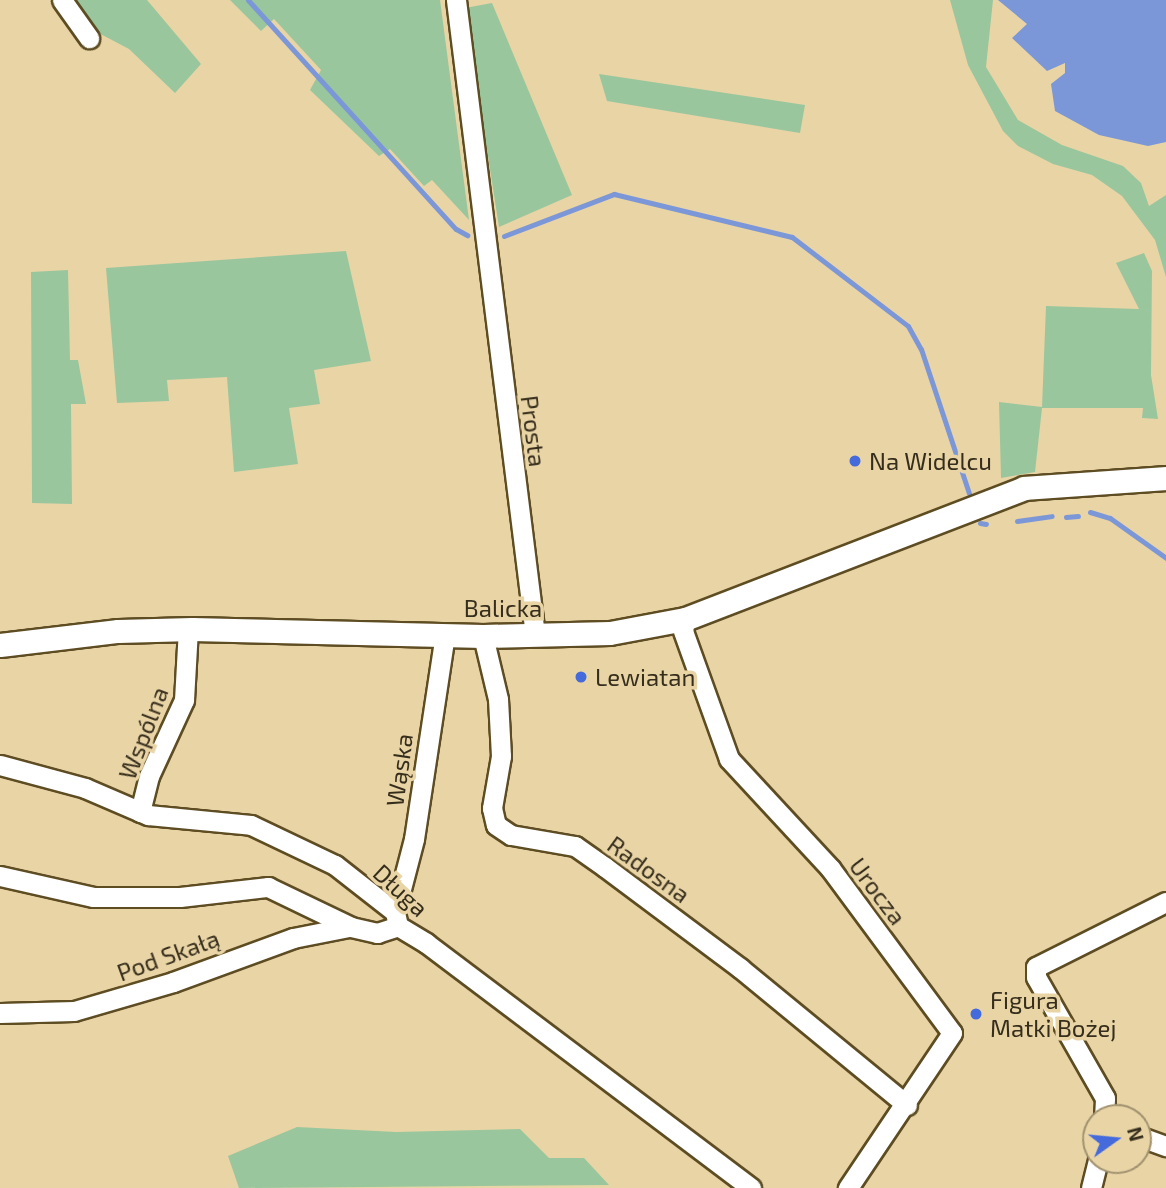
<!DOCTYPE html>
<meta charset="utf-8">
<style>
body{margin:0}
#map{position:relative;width:1166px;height:1188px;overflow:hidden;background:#e9d4a6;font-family:"Exo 2",sans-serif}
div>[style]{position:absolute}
.green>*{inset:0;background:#9ac69d}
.water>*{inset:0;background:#7c97d7}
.stream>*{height:5px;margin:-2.5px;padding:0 2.5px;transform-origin:2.5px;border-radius:2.5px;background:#7c97d7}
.roads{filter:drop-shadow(2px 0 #5e4c22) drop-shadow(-2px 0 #5e4c22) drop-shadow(0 2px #5e4c22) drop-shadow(0 -2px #5e4c22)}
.minor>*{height:19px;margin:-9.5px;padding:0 9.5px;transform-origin:9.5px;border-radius:9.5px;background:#fff}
.major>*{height:23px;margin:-11.5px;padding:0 11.5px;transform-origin:11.5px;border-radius:11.5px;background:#fff}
.dots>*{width:19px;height:19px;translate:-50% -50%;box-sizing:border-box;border:4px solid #e9d4a6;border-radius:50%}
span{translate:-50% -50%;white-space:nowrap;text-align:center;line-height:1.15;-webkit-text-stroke:7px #e9d4a6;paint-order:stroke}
.street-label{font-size:24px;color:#362e1c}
.poi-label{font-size:24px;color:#362e1c}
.left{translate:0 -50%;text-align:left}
.north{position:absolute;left:1082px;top:1104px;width:70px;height:70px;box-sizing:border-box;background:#e9d4a6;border:2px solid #a1926f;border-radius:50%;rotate:75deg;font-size:19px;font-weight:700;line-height:28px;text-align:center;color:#362e1c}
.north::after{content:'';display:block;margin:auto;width:24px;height:32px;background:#446adc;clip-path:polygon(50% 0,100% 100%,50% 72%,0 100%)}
</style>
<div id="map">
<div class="green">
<div style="clip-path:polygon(73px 0,147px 0,201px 64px,175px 93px,129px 49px,91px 29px)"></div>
<div style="clip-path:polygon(230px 0,440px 0,469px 220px,432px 180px,424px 186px,390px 149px,379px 156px,310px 90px,321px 70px,274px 19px,261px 31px)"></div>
<div style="clip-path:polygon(950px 0,993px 0,986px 67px,1018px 120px,1062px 145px,1123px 166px,1141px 183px,1149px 206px,1166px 195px,1166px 277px,1155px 240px,1122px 196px,1092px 175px,1053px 164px,1018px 146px,1003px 131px,968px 65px)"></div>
<div style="clip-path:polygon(492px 3px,572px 195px,499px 227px,465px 8px)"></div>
<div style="clip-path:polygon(599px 74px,805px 105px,800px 133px,607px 101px)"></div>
<div style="clip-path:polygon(346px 251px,371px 361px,314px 370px,320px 404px,289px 408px,298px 464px,234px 472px,227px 377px,167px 380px,169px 401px,117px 403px,106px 268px)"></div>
<div style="clip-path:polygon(1144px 253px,1152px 271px,1151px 375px,1158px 419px,1142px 418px,1143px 408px,1042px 408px,1035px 472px,1001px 478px,999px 402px,1042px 407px,1046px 306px,1139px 309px,1116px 263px)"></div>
<div style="clip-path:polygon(68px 270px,70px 360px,78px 360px,86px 404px,71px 404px,72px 504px,32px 503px,31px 272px)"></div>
<div style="clip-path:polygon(297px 1127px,396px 1132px,520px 1129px,549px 1158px,584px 1158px,609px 1185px,239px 1188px,228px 1156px)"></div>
</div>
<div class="water">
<div style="clip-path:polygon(998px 0,1166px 0,1166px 142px,1148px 146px,1099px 135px,1055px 111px,1051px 84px,1065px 73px,1065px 63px,1047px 71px,1012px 38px,1027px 24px)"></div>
</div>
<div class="stream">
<div style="left:248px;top:0;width:309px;rotate:47.8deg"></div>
<div style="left:456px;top:229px;width:13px;rotate:29deg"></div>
<div style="left:504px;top:236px;width:118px;rotate:-20.9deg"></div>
<div style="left:614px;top:194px;width:183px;rotate:13.6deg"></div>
<div style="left:792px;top:237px;width:146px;rotate:37.5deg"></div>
<div style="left:908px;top:326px;width:26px;rotate:61deg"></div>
<div style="left:921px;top:349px;width:152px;rotate:71.6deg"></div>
<div style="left:1090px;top:512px;width:21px;rotate:17deg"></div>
<div style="left:1110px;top:518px;width:69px;rotate:35.5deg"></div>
<div style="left:1066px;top:517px;width:12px;rotate:-5deg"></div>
<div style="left:1017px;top:521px;width:35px;rotate:-8deg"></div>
<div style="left:980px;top:523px;width:6px;rotate:9deg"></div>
</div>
<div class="roads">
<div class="minor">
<div style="left:62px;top:0;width:47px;rotate:54.6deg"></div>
<div style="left:456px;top:0;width:640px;rotate:82.91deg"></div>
<div style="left:685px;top:619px;width:12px;rotate:99deg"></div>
<div style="left:683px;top:631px;width:136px;rotate:70.2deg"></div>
<div style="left:729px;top:759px;width:149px;rotate:47.2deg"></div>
<div style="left:830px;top:868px;width:205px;rotate:53.5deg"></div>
<div style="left:952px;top:1033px;width:187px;rotate:123.9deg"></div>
<div style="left:445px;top:634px;width:207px;rotate:98.6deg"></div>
<div style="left:414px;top:839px;width:75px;rotate:104.6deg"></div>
<div style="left:395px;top:912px;width:14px;rotate:78deg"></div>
<div style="left:398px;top:926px;width:33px;rotate:31deg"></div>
<div style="left:426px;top:943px;width:407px;rotate:37deg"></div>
<div style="left:483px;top:636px;width:65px;rotate:76.6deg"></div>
<div style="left:498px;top:699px;width:57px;rotate:87deg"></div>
<div style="left:501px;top:756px;width:53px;rotate:99.8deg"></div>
<div style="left:492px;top:808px;width:17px;rotate:77deg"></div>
<div style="left:496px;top:825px;width:18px;rotate:34deg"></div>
<div style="left:511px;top:835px;width:65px;rotate:9.8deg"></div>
<div style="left:575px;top:846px;width:37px;rotate:35deg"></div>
<div style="left:605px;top:867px;width:169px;rotate:36.8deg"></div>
<div style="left:740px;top:968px;width:216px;rotate:39.4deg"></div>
<div style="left:0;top:765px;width:88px;rotate:15.1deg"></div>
<div style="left:85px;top:788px;width:69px;rotate:23.2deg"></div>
<div style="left:148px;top:815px;width:103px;rotate:5.5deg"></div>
<div style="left:251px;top:825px;width:93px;rotate:25.5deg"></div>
<div style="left:335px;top:865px;width:76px;rotate:38.1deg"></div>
<div style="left:140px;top:812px;width:37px;rotate:-76deg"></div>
<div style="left:149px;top:776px;width:84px;rotate:-65.3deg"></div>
<div style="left:184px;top:700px;width:71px;rotate:-86.8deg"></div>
<div style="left:0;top:876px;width:95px;rotate:12.7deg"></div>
<div style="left:93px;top:897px;width:87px"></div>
<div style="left:180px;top:897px;width:89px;rotate:-6.5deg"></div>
<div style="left:268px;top:887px;width:92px;rotate:25.7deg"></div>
<div style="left:351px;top:927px;width:27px;rotate:13deg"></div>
<div style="left:377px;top:933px;width:22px;rotate:-18deg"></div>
<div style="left:0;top:1013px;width:74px;rotate:-1.5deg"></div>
<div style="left:74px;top:1011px;width:103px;rotate:-16.3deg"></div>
<div style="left:173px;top:982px;width:128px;rotate:-20.1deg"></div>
<div style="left:293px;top:938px;width:57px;rotate:-11.1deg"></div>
<div style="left:1104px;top:1118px;width:20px;rotate:-87deg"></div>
<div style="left:1105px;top:1098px;width:139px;rotate:-119.7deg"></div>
<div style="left:1036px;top:977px;width:10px;rotate:-90deg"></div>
<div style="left:1036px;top:967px;width:145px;rotate:-26.6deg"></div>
<div style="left:1138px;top:1136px;width:30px;rotate:20deg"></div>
<div style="left:1091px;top:1188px;width:29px;rotate:-76deg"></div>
</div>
<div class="major">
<div style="left:0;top:645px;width:119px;rotate:-6.8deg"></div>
<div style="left:118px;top:631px;width:74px;rotate:-1.5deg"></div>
<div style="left:192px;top:629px;width:291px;rotate:1.4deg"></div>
<div style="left:483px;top:636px;width:127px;rotate:-1.4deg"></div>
<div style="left:610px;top:633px;width:76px;rotate:-10.6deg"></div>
<div style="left:685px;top:619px;width:363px;rotate:-21.1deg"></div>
<div style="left:1024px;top:488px;width:142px;rotate:-4deg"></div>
</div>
</div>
<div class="dots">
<div style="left:855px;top:461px;background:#446adc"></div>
<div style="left:581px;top:677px;background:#446adc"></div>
<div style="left:976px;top:1014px;background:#446adc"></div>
</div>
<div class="street-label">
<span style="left:534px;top:431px;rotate:83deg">Prosta</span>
<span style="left:503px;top:608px">Balicka</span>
<span style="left:143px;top:733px;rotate:-69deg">Wspólna</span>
<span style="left:399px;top:770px;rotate:-82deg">Wąska</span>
<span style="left:649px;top:869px;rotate:36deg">Radosna</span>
<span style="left:401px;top:890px;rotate:43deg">Długa</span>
<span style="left:878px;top:891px;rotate:53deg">Urocza</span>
<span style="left:168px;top:955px;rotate:-20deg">Pod Skałą</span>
</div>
<div class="poi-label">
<span class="left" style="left:869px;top:461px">Na Widelcu</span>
<span class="left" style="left:595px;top:677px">Lewiatan</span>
<span class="left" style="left:990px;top:1014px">Figura<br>Matki Bożej</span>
</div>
<div class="north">N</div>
</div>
